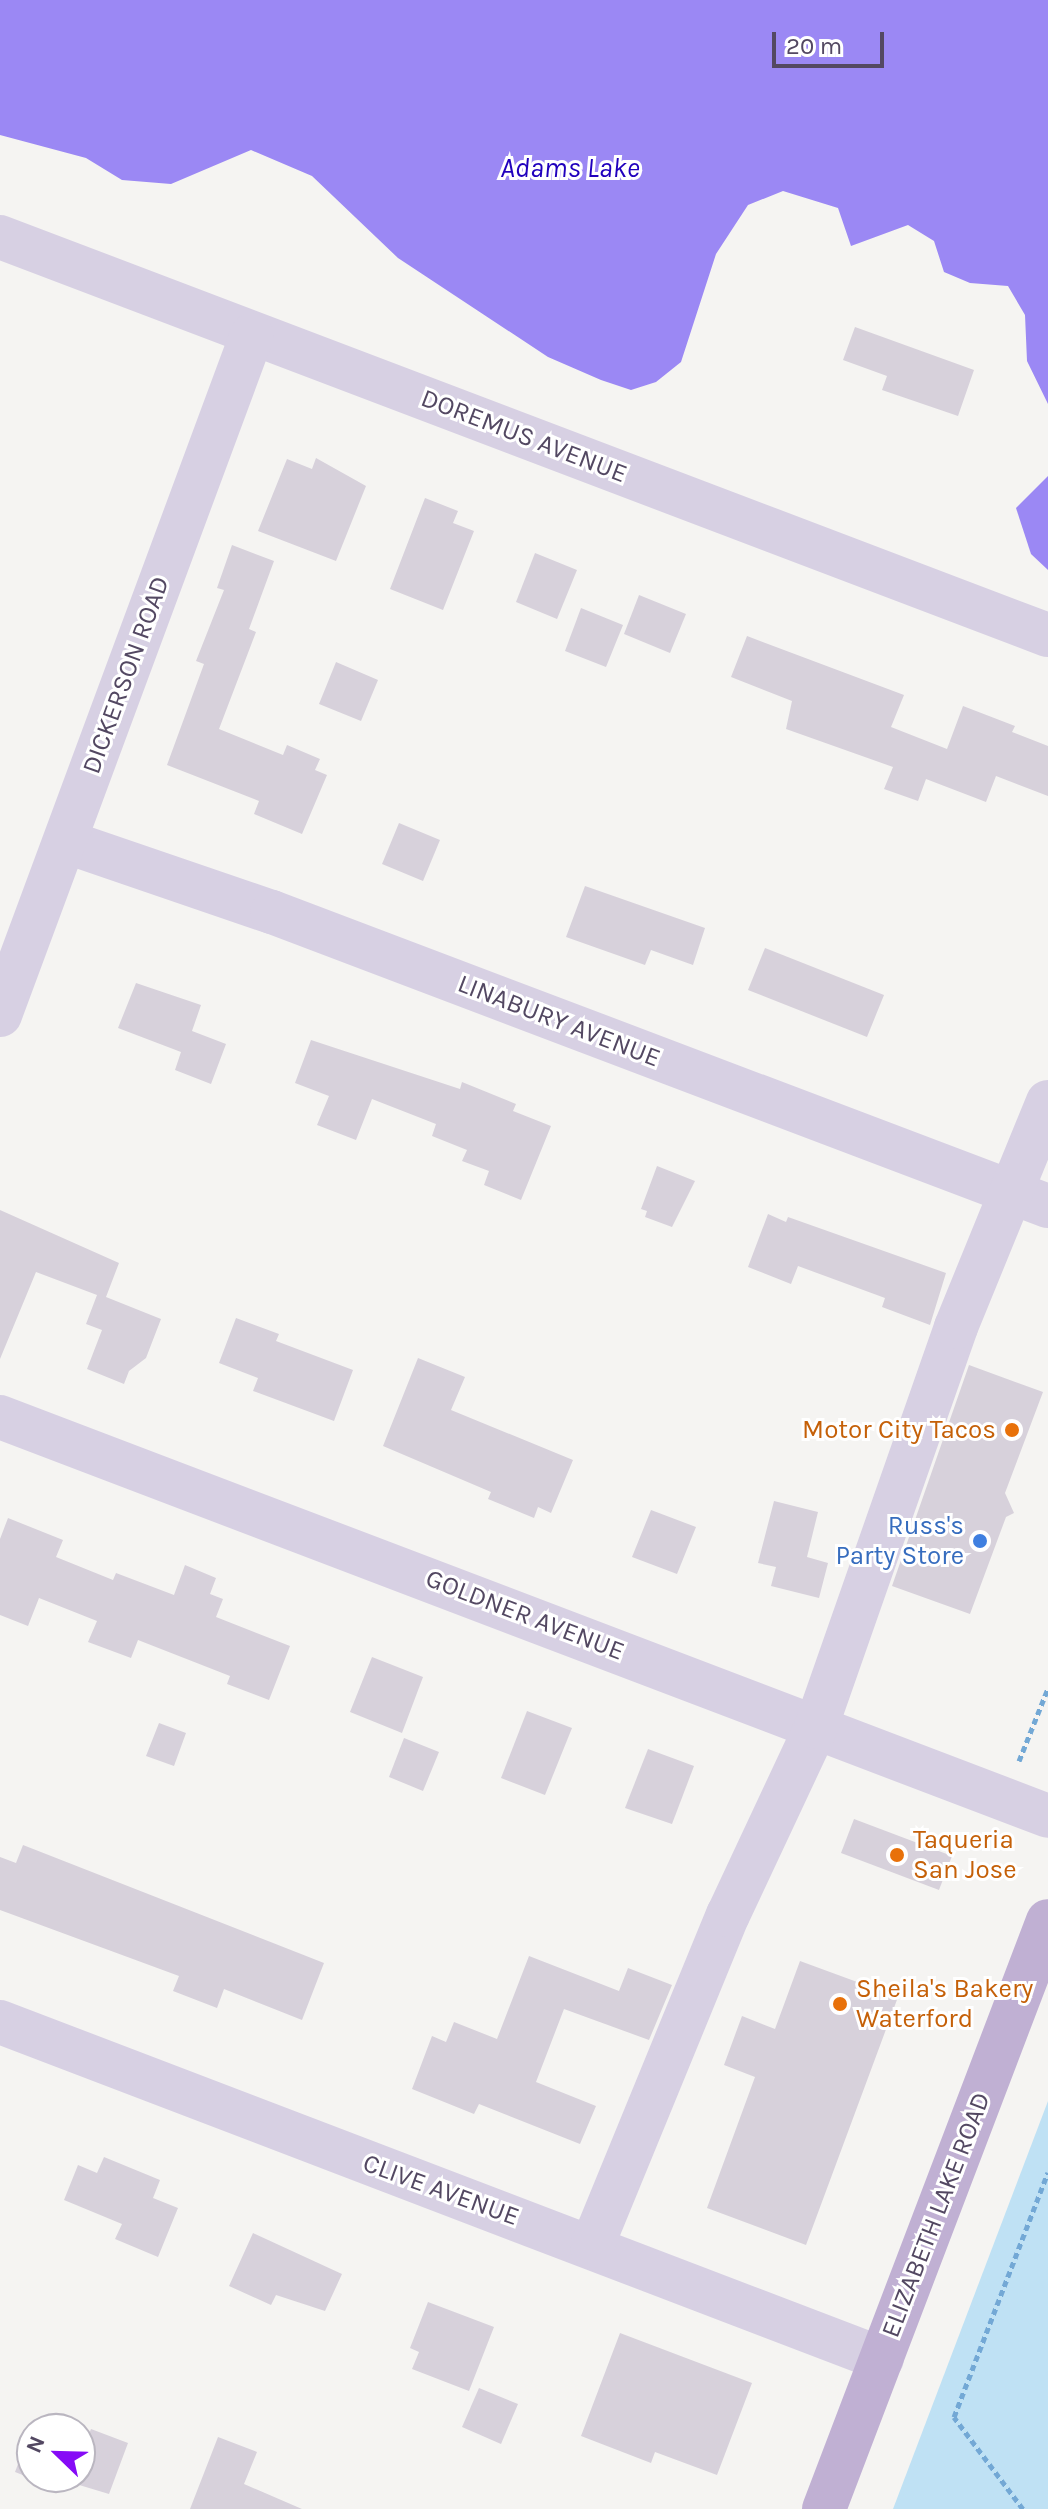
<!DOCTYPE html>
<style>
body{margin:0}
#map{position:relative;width:1048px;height:2509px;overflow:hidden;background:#f5f4f2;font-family:Karla,sans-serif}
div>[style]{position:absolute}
.green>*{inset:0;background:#bfe1f4}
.water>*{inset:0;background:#9b88f4}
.building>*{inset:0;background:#d7d1db}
.path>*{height:5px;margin-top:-2.5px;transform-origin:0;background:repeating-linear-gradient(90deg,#73a8d5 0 6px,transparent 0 10px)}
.minor>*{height:44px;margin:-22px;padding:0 22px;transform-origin:22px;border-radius:22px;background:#d7d0e3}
.major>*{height:44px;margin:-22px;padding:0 22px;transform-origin:22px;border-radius:22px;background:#c0b0d3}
.dots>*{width:22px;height:22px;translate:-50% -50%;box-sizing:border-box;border:4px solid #fff;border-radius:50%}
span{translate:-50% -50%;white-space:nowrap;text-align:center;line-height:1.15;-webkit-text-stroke:6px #fff;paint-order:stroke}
.street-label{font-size:26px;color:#534862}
.food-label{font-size:26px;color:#c56008}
.right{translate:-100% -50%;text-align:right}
.left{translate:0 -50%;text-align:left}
.shop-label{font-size:26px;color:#366cbe}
.water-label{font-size:28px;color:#2000bd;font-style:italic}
.north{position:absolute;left:16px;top:2413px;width:80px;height:80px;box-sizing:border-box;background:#fff;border:2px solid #bab6c0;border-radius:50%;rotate:293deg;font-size:22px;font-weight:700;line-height:32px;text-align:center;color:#534862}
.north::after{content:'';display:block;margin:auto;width:28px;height:36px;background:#860bf6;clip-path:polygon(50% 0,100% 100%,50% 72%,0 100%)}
.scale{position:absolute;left:772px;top:32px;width:112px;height:36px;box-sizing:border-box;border:4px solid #534862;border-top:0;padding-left:10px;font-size:24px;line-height:28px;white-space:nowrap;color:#534862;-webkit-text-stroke:6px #fff;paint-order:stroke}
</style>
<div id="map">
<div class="green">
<div style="clip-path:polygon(1048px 2101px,1048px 2509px,893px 2509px)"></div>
</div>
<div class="water">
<div style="clip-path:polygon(0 0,1048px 0,1048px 404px,1027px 361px,1025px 315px,1008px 286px,970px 283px,944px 272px,934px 241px,908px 225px,851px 246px,838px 208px,783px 191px,748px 205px,716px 254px,681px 362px,656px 382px,631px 390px,601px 380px,548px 357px,398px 258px,312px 176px,251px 150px,171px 184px,122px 180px,86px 158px,0 135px)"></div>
<div style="clip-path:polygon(1048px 476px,1048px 570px,1031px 554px,1016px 508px)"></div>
</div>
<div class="building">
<div style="clip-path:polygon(855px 327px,974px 370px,958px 416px,882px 390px,887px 376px,843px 360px)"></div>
<div style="clip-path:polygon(316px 458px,366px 486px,336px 561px,258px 531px,287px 459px,312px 469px)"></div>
<div style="clip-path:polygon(425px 498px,458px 511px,453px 523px,474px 531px,443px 610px,390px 589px)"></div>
<div style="clip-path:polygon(232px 545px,274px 561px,249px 629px,256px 632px,219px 729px,283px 755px,287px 745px,320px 759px,315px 770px,327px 775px,302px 834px,254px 814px,259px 801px,167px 765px,204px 664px,196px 661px,224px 590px,217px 588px)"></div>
<div style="clip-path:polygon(535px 553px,577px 570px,557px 619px,516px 602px)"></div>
<div style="clip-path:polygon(639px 595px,686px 614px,670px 653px,624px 634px)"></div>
<div style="clip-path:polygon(581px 608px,623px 625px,606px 667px,565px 651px)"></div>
<div style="clip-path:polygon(747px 636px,904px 695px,891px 727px,947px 749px,963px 706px,1015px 726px,1012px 732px,1048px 746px,1048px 796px,996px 776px,986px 802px,926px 779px,918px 801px,884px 789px,893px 767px,786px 729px,792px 701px,731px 677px)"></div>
<div style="clip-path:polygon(336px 662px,378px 680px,361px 721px,319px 704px)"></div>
<div style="clip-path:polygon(399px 823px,440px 840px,423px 881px,382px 864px)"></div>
<div style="clip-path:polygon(585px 886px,705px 928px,693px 965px,651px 950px,645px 965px,566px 937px)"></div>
<div style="clip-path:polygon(765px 948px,884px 995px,867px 1037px,748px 990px)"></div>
<div style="clip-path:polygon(136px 983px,201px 1005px,192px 1031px,226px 1044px,211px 1084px,175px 1070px,181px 1052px,118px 1028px)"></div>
<div style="clip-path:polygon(311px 1040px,460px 1089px,462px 1082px,516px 1104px,513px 1111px,551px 1126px,521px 1200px,484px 1185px,489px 1171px,462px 1161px,467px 1150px,432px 1136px,436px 1124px,372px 1099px,356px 1140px,317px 1125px,329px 1096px,295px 1083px)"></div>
<div style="clip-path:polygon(657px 1166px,695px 1181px,672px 1227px,645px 1217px,647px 1211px,641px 1209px)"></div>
<div style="clip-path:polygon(0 1210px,119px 1263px,106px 1297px,161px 1319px,146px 1358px,129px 1371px,124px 1384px,87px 1369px,102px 1330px,86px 1324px,97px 1295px,36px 1272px,0 1359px)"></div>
<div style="clip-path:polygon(768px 1214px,786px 1222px,788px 1217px,946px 1273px,930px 1325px,882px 1307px,885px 1298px,798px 1266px,791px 1284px,748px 1267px)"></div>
<div style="clip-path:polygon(236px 1318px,279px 1334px,276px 1341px,353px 1370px,334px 1421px,253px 1391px,258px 1378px,219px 1363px)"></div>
<div style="clip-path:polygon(418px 1358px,465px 1377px,451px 1410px,573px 1460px,551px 1513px,538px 1507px,534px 1518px,488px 1499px,491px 1492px,383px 1446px)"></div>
<div style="clip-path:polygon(969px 1365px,1043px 1392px,1005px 1493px,1014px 1513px,1006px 1517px,970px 1614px,892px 1586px)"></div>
<div style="clip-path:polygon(774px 1501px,818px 1512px,807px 1557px,828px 1563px,819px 1598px,771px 1586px,776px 1567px,758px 1563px)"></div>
<div style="clip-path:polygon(651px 1510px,696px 1527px,677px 1574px,632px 1557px)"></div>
<div style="clip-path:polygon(8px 1518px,63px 1540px,56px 1557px,113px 1580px,116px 1573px,174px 1595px,185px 1565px,216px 1578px,210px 1594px,223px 1599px,216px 1617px,290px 1646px,269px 1700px,227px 1684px,230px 1676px,138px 1640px,131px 1658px,88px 1642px,97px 1621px,39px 1598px,28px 1626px,0 1615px,0 1539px)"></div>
<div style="clip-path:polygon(372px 1657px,423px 1677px,402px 1733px,350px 1712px)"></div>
<div style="clip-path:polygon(527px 1711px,572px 1728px,545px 1795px,501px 1778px)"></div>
<div style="clip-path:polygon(159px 1723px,186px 1733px,174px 1766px,146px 1756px)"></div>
<div style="clip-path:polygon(404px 1738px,439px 1752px,423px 1791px,389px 1777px)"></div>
<div style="clip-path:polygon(648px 1749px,694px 1766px,672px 1824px,625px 1808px)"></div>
<div style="clip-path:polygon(854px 1819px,952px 1856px,939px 1890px,841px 1853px)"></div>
<div style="clip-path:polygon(23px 1845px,324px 1963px,302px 2020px,224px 1989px,217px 2008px,173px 1991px,179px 1976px,0 1910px,0 1857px,16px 1863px)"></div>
<div style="clip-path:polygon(529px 1956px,619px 1991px,628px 1968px,672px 1985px,649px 2040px,564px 2009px,536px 2082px,596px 2106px,580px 2144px,479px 2104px,474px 2114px,412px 2089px,432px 2036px,446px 2042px,454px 2022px,497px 2039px)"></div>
<div style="clip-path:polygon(800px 1961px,898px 1997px,806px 2245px,707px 2208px,755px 2077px,724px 2065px,742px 2016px,775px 2029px)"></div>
<div style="clip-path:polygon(104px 2157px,160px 2180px,153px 2198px,178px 2208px,158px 2257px,115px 2239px,122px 2224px,64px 2200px,78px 2165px,97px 2173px)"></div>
<div style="clip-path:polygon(253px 2233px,342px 2274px,325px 2311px,276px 2295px,271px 2305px,229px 2286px)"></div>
<div style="clip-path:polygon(428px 2302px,494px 2327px,469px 2391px,412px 2369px,419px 2352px,410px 2348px)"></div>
<div style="clip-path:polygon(620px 2333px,752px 2383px,717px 2475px,655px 2452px,651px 2463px,581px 2436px)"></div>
<div style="clip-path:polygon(479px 2388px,518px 2404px,501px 2444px,462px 2427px)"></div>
<div style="clip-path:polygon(35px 2419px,62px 2429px,32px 2429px,32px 2477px,80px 2477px,80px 2436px,87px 2439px,91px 2429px,128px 2443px,109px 2494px,56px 2478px,53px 2487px,15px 2472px)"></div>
<div style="clip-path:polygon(218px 2437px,257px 2452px,244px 2484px,302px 2509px,190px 2509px)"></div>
</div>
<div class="path">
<div style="left:1019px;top:1761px;width:79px;rotate:-68.3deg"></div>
<div style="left:1023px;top:2509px;width:115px;rotate:-126.9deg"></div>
<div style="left:954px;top:2417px;width:262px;rotate:-69deg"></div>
</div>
<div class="minor">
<div style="left:0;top:237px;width:1121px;rotate:20.8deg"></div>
<div style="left:67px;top:842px;width:217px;rotate:18.9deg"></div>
<div style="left:272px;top:912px;width:830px;rotate:20.75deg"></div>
<div style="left:0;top:1015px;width:725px;rotate:-69.67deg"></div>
<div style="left:0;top:1417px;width:1121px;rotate:20.84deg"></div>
<div style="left:0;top:2022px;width:944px;rotate:20.91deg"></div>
<div style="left:592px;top:2246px;width:358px;rotate:-67.7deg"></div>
<div style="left:728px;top:1915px;width:208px;rotate:-64.9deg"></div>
<div style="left:816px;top:1727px;width:424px;rotate:-70.7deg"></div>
<div style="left:956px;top:1327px;width:243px;rotate:-67.8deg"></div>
</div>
<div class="major">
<div style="left:824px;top:2509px;width:629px;rotate:-69.15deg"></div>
</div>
<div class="dots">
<div style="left:1012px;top:1430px;background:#e8710a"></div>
<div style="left:980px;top:1541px;background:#3f7fe0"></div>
<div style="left:897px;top:1855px;background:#e8710a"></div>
<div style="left:840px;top:2004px;background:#e8710a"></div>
</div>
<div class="street-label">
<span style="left:524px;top:436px;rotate:21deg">DOREMUS AVENUE</span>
<span style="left:126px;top:675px;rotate:-70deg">DICKERSON ROAD</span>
<span style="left:559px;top:1021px;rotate:21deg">LINABURY AVENUE</span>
<span style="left:525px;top:1615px;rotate:21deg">GOLDNER AVENUE</span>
<span style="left:441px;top:2190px;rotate:20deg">CLIVE AVENUE</span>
<span style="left:936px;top:2215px;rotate:-69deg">ELIZABETH LAKE ROAD</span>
</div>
<div class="food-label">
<span class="right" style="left:996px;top:1430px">Motor City Tacos</span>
<span class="left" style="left:913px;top:1855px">Taqueria<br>San Jose</span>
<span class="left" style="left:856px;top:2004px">Sheila's Bakery<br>Waterford</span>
</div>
<div class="shop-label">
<span class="right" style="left:964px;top:1541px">Russ's<br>Party Store</span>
</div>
<div class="water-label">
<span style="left:570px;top:168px">Adams Lake</span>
</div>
<div class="north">N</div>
<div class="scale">20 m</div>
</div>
